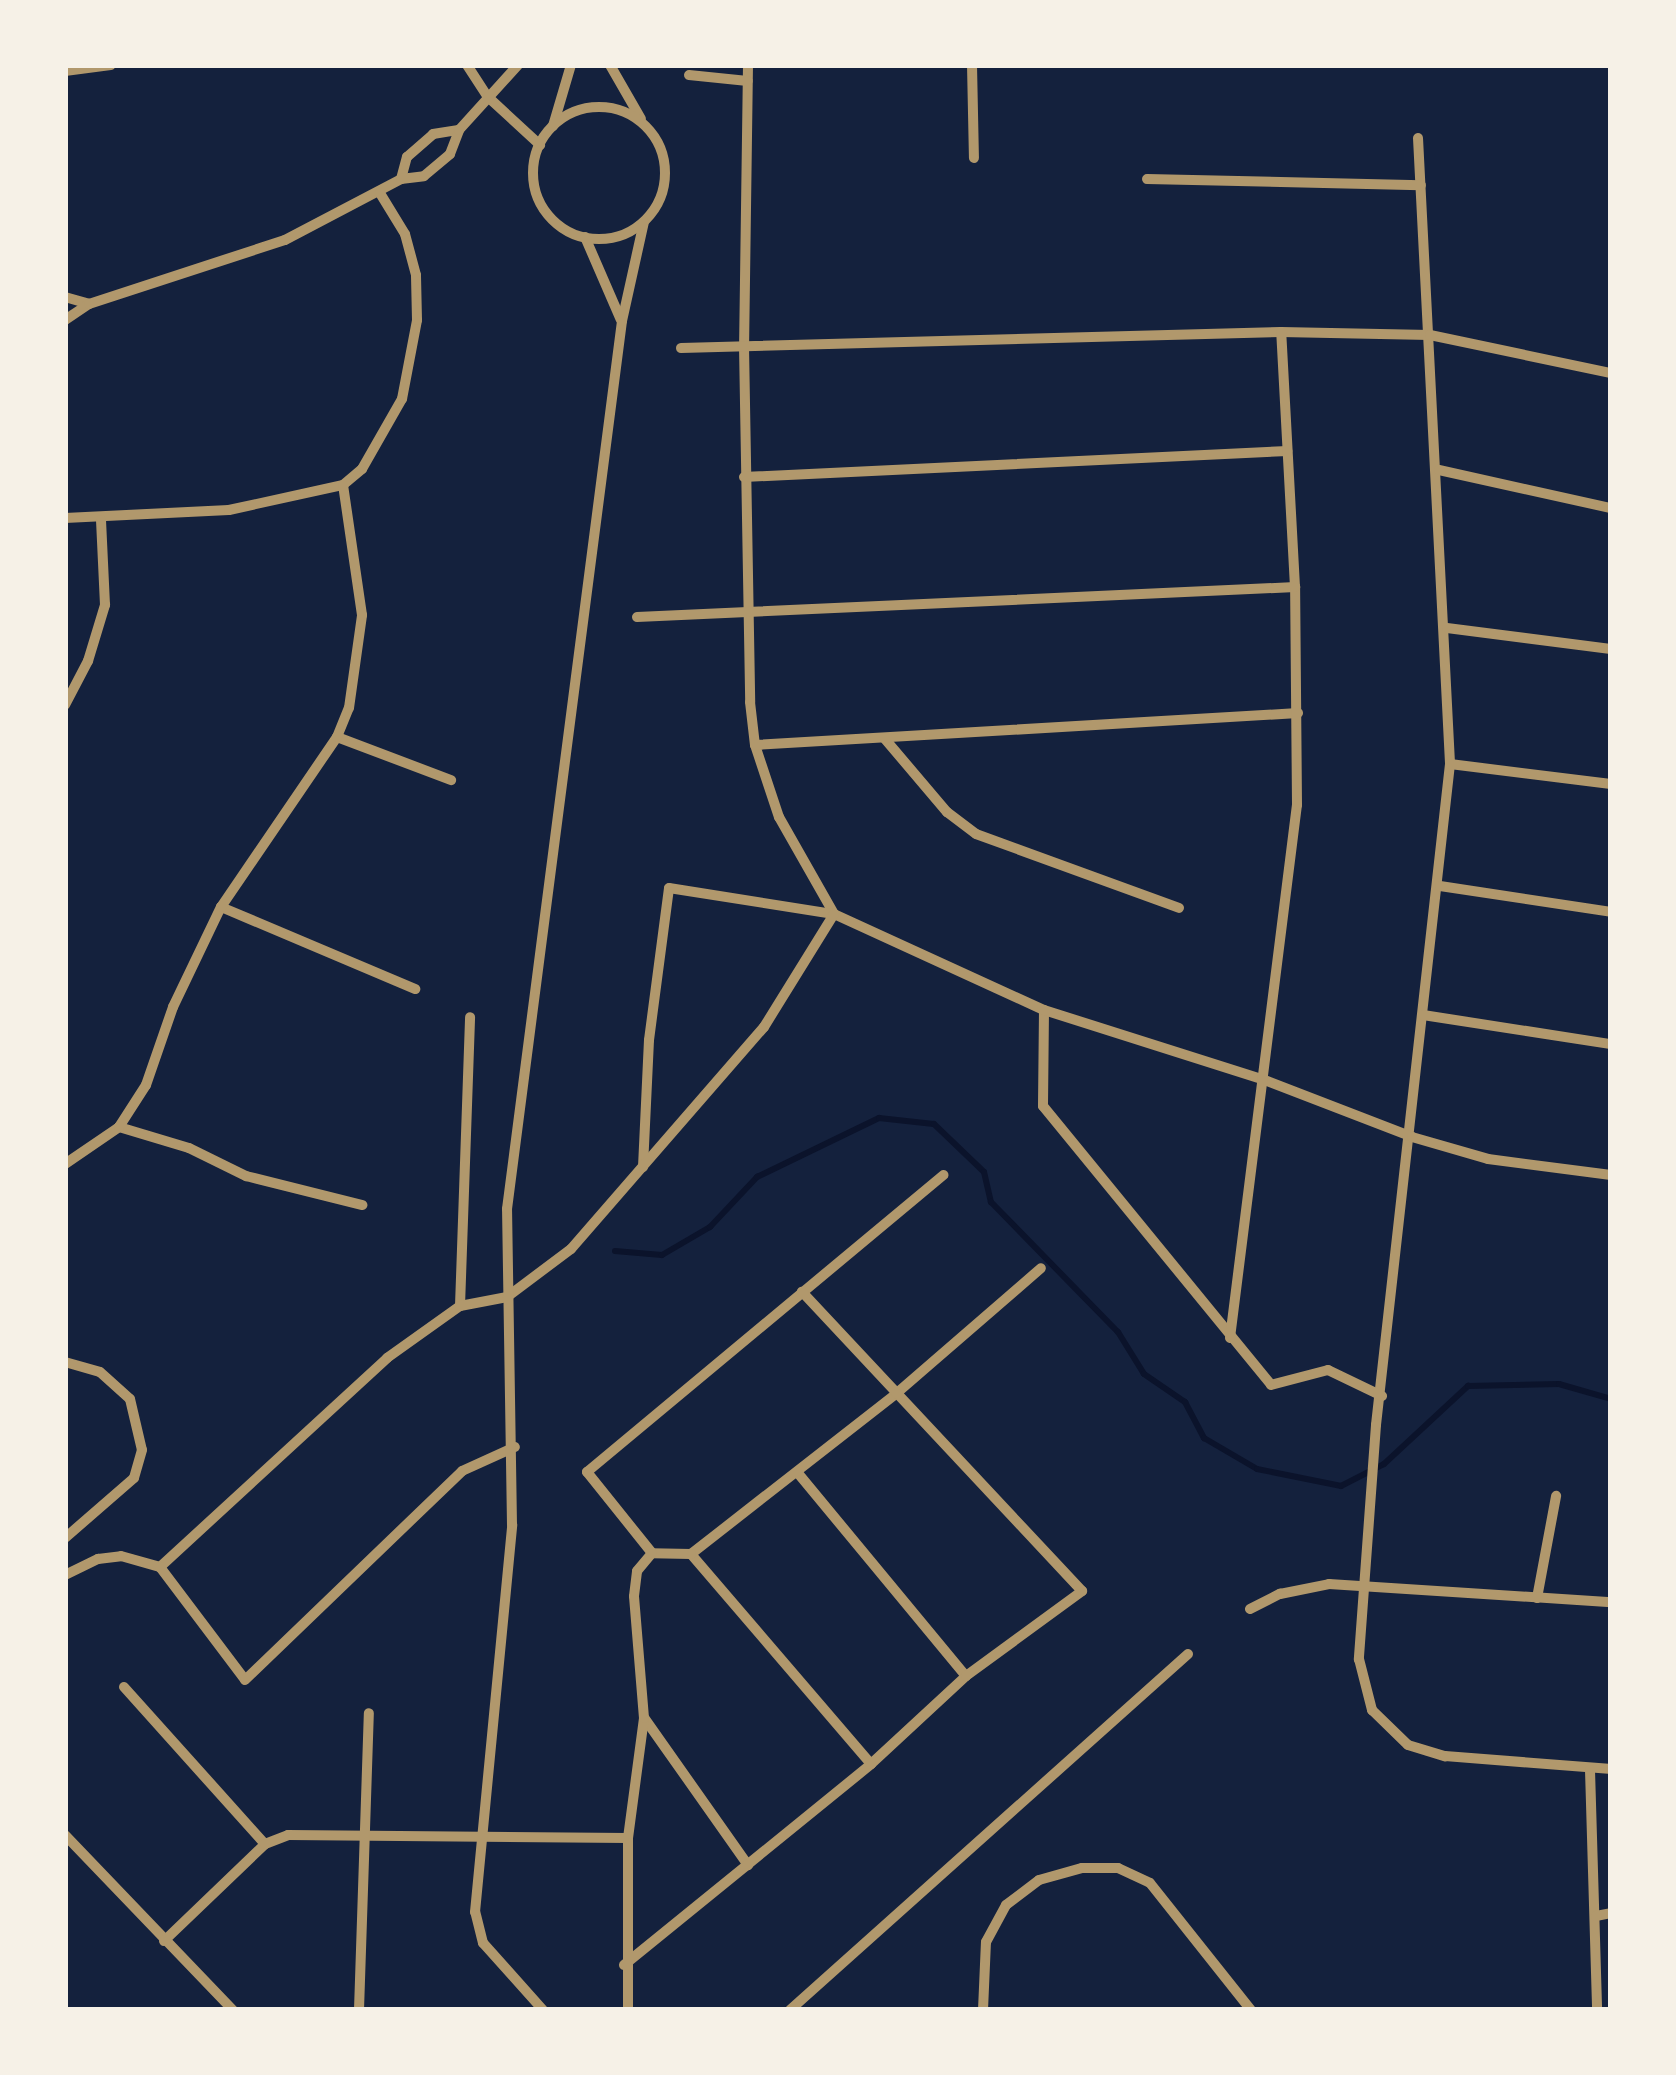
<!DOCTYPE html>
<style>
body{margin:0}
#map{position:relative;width:1676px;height:2075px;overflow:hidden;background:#14213d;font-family:Cabin,sans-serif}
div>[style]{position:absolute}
.stream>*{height:6px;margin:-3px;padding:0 3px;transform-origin:3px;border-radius:3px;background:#0b132b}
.minor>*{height:10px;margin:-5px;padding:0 5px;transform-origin:5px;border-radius:5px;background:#b1986c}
.minor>.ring{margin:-5px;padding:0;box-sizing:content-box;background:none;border:10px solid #b1986c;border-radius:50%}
span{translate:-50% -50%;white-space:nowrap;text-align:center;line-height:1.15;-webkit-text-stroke:8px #f6f1e7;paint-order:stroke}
.frame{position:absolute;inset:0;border:68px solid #f6f1e7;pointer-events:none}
</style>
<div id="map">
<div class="stream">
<div style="left:615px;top:1251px;width:47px;rotate:4.9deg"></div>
<div style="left:662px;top:1255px;width:56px;rotate:-30.3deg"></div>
<div style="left:710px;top:1227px;width:69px;rotate:-46.8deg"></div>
<div style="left:757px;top:1177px;width:136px;rotate:-25.8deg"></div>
<div style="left:879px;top:1118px;width:55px;rotate:6.2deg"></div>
<div style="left:934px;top:1124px;width:69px;rotate:43.8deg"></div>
<div style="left:984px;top:1172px;width:31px;rotate:77deg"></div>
<div style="left:991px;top:1202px;width:182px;rotate:45.7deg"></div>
<div style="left:1118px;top:1332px;width:49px;rotate:58.2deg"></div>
<div style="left:1144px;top:1374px;width:50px;rotate:34.3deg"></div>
<div style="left:1185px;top:1402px;width:41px;rotate:62.2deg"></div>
<div style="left:1204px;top:1438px;width:61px;rotate:30.3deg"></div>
<div style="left:1257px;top:1469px;width:86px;rotate:11.4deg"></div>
<div style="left:1341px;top:1486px;width:48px;rotate:-27.1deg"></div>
<div style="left:1384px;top:1464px;width:115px;rotate:-42.9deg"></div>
<div style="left:1468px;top:1386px;width:91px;rotate:-1.3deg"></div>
<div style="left:1559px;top:1384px;width:54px;rotate:16.1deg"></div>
</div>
<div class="minor">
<div style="left:467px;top:65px;width:38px;rotate:57deg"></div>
<div style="left:488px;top:97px;width:71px;rotate:42.7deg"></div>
<div style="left:610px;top:65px;width:62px;rotate:60.1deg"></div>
<div style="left:748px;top:65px;width:281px;rotate:90.8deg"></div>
<div style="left:744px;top:346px;width:356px;rotate:89deg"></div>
<div style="left:750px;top:702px;width:43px;rotate:83.4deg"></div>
<div style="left:755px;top:745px;width:76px;rotate:71.6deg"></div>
<div style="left:779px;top:817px;width:112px;rotate:60.4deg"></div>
<div style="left:972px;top:65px;width:93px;rotate:88.8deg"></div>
<div style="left:65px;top:71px;width:46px;rotate:-7.4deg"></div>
<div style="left:689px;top:75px;width:59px;rotate:5.8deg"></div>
<div class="ring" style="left:533px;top:107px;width:122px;height:122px"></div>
<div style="left:553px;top:126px;width:64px;rotate:-73.6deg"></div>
<div style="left:1418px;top:138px;width:627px;rotate:87.07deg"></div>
<div style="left:1450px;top:764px;width:665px;rotate:96.39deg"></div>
<div style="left:1376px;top:1425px;width:235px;rotate:94.2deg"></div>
<div style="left:1359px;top:1659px;width:53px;rotate:75.7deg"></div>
<div style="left:1372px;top:1710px;width:50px;rotate:44.2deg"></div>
<div style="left:1408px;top:1745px;width:39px;rotate:17deg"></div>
<div style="left:1445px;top:1756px;width:167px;rotate:4.5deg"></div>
<div style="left:401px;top:179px;width:23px;rotate:-75deg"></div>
<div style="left:407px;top:157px;width:35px;rotate:-41deg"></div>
<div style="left:433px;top:134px;width:26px;rotate:-9deg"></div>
<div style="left:1147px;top:179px;width:274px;rotate:1.3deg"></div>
<div style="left:585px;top:237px;width:90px;rotate:66.6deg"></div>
<div style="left:65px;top:297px;width:25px;rotate:16deg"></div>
<div style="left:65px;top:320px;width:29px;rotate:-34deg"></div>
<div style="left:89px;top:304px;width:206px;rotate:-18.1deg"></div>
<div style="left:285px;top:240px;width:131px;rotate:-27.7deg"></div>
<div style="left:401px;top:179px;width:23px;rotate:-7deg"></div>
<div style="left:424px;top:176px;width:34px;rotate:-40deg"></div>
<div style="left:450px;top:154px;width:26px;rotate:-69deg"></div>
<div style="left:459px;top:130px;width:88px;rotate:-47.8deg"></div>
<div style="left:681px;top:348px;width:600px;rotate:-1.53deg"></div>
<div style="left:1281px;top:332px;width:149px;rotate:1.2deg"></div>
<div style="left:1430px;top:335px;width:185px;rotate:11.9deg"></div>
<div style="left:1439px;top:470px;width:176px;rotate:12.5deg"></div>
<div style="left:744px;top:477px;width:544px;rotate:-2.74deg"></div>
<div style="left:65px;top:518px;width:164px;rotate:-2.8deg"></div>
<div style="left:229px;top:510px;width:117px;rotate:-12.4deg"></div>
<div style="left:343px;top:485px;width:25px;rotate:-40deg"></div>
<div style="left:362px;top:469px;width:81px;rotate:-60.3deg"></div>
<div style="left:402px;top:399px;width:80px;rotate:-79.2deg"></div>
<div style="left:417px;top:320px;width:45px;rotate:-91.3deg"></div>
<div style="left:416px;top:275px;width:42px;rotate:-105deg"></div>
<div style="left:405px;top:234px;width:48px;rotate:-121.4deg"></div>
<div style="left:637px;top:617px;width:659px;rotate:-2.61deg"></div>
<div style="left:1447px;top:628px;width:165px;rotate:7.3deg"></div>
<div style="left:65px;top:705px;width:50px;rotate:-62.4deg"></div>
<div style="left:88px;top:661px;width:59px;rotate:-73.1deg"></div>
<div style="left:105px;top:605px;width:85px;rotate:-92.7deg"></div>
<div style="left:337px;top:737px;width:122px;rotate:20.7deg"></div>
<div style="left:885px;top:739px;width:96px;rotate:49.7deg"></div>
<div style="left:947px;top:812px;width:36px;rotate:37deg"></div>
<div style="left:976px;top:834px;width:216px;rotate:20deg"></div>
<div style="left:755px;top:745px;width:544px;rotate:-3.37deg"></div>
<div style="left:1450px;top:764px;width:162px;rotate:7.1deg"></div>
<div style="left:1440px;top:886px;width:173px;rotate:8.6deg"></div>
<div style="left:221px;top:907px;width:211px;rotate:22.9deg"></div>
<div style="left:1044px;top:1010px;width:96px;rotate:90.6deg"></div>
<div style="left:1043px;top:1106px;width:360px;rotate:50.7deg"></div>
<div style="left:1271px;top:1385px;width:59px;rotate:-14.7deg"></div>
<div style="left:1328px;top:1370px;width:60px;rotate:25.7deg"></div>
<div style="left:1423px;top:1015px;width:190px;rotate:8.8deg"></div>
<div style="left:119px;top:1127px;width:73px;rotate:16.7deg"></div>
<div style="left:189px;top:1148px;width:64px;rotate:26.2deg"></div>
<div style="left:246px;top:1176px;width:120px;rotate:14deg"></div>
<div style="left:65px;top:1164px;width:65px;rotate:-34.4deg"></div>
<div style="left:119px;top:1127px;width:50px;rotate:-57.3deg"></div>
<div style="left:146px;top:1085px;width:83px;rotate:-70.9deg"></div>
<div style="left:173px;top:1007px;width:111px;rotate:-64.4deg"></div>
<div style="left:221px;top:907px;width:206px;rotate:-55.7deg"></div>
<div style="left:337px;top:737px;width:31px;rotate:-68deg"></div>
<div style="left:349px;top:708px;width:94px;rotate:-82deg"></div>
<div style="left:362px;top:615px;width:131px;rotate:-98.3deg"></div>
<div style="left:643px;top:1167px;width:127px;rotate:-87.3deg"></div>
<div style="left:649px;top:1040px;width:153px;rotate:-82.5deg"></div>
<div style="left:669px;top:888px;width:167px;rotate:9deg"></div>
<div style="left:834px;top:914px;width:231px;rotate:24.6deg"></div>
<div style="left:1044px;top:1010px;width:229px;rotate:17.6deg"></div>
<div style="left:1262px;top:1079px;width:161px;rotate:21.1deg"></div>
<div style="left:1412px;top:1137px;width:79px;rotate:16.1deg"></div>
<div style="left:1488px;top:1159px;width:124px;rotate:7.4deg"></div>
<div style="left:460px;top:1306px;width:289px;rotate:-88deg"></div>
<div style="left:1230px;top:1338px;width:537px;rotate:-82.84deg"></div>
<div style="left:1297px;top:805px;width:218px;rotate:-90.5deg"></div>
<div style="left:1295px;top:587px;width:255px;rotate:-93.1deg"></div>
<div style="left:65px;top:1362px;width:36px;rotate:16deg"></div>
<div style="left:100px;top:1372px;width:40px;rotate:42deg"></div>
<div style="left:130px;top:1399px;width:52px;rotate:76.8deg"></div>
<div style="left:142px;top:1450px;width:29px;rotate:106deg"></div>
<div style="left:134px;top:1478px;width:91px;rotate:139deg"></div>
<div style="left:797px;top:1472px;width:265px;rotate:50.4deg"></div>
<div style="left:691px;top:1554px;width:263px;rotate:-38deg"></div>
<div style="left:898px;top:1392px;width:189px;rotate:-40.9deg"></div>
<div style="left:160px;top:1567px;width:309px;rotate:-42.6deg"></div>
<div style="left:387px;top:1358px;width:90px;rotate:-35.5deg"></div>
<div style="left:460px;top:1306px;width:48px;rotate:-10.8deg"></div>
<div style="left:507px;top:1297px;width:80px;rotate:-36.9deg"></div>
<div style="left:571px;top:1249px;width:294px;rotate:-49deg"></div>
<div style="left:764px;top:1027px;width:133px;rotate:-58.2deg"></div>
<div style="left:65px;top:1575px;width:37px;rotate:-26deg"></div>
<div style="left:98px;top:1559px;width:23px;rotate:-7deg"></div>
<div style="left:121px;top:1556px;width:41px;rotate:15.8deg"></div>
<div style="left:160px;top:1567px;width:141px;rotate:53deg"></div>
<div style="left:245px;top:1680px;width:301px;rotate:-43.9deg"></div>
<div style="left:462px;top:1471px;width:58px;rotate:-24.4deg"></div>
<div style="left:1537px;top:1598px;width:104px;rotate:-79.4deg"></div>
<div style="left:1250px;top:1609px;width:34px;rotate:-27deg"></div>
<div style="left:1280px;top:1594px;width:50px;rotate:-11.5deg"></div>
<div style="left:1329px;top:1584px;width:283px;rotate:3.7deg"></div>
<div style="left:124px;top:1687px;width:211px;rotate:48.1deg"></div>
<div style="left:645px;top:1719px;width:179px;rotate:54.8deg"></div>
<div style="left:871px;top:1764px;width:277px;rotate:-130.6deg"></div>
<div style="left:691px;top:1554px;width:39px;rotate:-179deg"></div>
<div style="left:652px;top:1553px;width:104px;rotate:-128.7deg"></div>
<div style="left:587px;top:1472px;width:464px;rotate:-39.8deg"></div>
<div style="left:1590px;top:1770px;width:240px;rotate:88.3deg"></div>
<div style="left:65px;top:1835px;width:243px;rotate:46.2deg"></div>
<div style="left:1596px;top:1916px;width:15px;rotate:-11deg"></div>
<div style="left:164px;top:1941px;width:140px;rotate:-43.8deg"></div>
<div style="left:265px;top:1844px;width:25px;rotate:-21deg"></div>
<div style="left:288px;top:1835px;width:340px;rotate:0.5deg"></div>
<div style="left:624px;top:1965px;width:318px;rotate:-39.1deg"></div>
<div style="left:871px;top:1764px;width:129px;rotate:-42.8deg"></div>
<div style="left:966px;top:1676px;width:144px;rotate:-36.2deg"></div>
<div style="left:1082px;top:1591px;width:410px;rotate:-133.1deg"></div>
<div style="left:359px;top:2010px;width:297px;rotate:-88.1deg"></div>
<div style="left:543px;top:2010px;width:90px;rotate:-131.8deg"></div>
<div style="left:483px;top:1943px;width:32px;rotate:-104deg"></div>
<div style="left:475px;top:1912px;width:389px;rotate:-84.5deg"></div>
<div style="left:512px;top:1525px;width:316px;rotate:-90.9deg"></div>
<div style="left:507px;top:1209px;width:895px;rotate:-82.62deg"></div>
<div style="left:622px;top:321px;width:101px;rotate:-77.5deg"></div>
<div style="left:628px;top:2010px;width:172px;rotate:-90deg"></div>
<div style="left:628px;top:1838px;width:121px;rotate:-82.4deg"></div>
<div style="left:644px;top:1718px;width:122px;rotate:-94.7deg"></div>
<div style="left:634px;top:1596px;width:25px;rotate:-83deg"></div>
<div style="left:637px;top:1571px;width:23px;rotate:-50deg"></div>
<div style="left:790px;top:2010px;width:534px;rotate:-41.81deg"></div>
<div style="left:983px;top:2010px;width:68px;rotate:-87.5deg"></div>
<div style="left:986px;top:1942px;width:42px;rotate:-61.6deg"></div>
<div style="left:1006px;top:1905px;width:41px;rotate:-37.1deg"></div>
<div style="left:1039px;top:1880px;width:45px;rotate:-15.6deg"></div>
<div style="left:1082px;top:1868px;width:36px"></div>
<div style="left:1118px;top:1868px;width:35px;rotate:25deg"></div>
<div style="left:1150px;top:1883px;width:162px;rotate:51.5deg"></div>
</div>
<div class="frame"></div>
</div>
